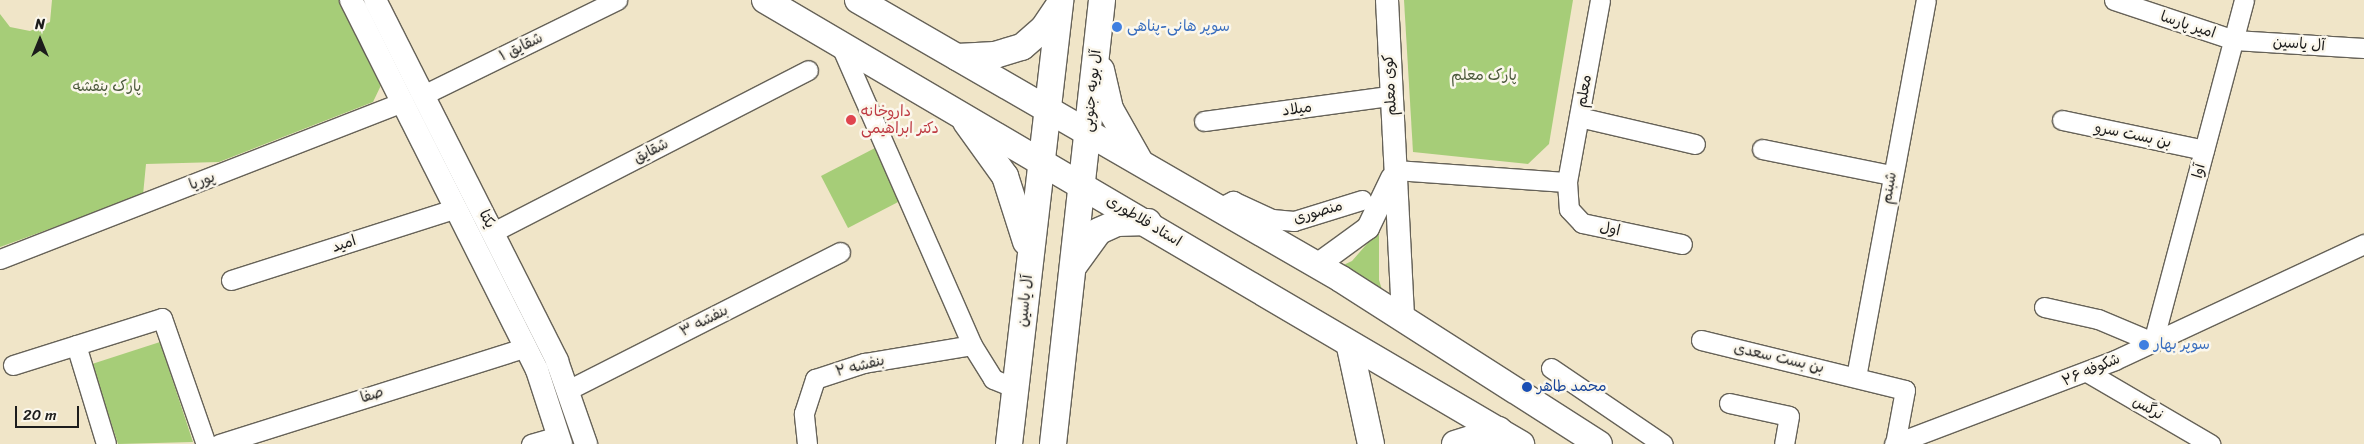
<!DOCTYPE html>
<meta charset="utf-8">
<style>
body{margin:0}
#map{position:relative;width:2364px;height:444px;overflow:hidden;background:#f0e5c8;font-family:Sriracha,"Playpen Sans Arabic",sans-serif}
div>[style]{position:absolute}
.green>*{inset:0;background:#a6cd78}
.roads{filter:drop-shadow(1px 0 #666258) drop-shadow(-1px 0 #666258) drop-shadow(0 1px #666258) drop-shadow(0 -1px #666258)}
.minor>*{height:19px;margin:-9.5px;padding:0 9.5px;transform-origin:9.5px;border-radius:9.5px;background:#fff}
.tertiary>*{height:22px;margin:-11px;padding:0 11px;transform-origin:11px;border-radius:11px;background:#fff}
.secondary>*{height:26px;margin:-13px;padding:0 13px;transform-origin:13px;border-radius:13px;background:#fff}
.dots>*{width:14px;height:14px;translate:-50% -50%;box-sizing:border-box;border:2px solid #fbf7ec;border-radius:50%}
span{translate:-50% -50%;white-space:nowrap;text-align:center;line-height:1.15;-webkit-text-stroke:5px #fbf7ec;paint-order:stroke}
.street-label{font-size:15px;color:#1c1c1c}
.shop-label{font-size:15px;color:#366cbe}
.left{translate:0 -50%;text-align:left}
.park-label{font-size:15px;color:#4c5a3c}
.health-label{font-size:15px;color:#be3a42}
.transit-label{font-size:15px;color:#164399}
.north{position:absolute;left:15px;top:15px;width:50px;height:50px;-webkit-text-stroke:4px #fbf7ec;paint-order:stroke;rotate:0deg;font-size:14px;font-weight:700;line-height:20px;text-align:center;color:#1c1c1c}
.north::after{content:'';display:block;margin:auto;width:18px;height:22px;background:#1c1c1c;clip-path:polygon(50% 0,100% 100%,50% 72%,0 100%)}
.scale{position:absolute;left:15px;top:406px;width:64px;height:22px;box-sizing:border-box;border:2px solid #1c1c1c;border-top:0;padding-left:6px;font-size:15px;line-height:18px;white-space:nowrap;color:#1c1c1c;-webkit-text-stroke:4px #fbf7ec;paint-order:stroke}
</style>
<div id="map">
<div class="green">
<div style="clip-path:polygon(52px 0,341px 0,384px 79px,373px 102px,219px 162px,146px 164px,143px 195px,0 247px,0 14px,10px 27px,30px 31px,50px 22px)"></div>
<div style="clip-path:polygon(1404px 0,1573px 0,1549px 144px,1528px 164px,1413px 152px)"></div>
<div style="clip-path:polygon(875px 148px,902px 200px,848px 228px,821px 176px)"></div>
<div style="clip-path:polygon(1379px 230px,1379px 280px,1384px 296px,1339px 267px,1352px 261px)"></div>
<div style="clip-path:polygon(160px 342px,193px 442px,118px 444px,92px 364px)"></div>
</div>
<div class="roads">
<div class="minor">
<div style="left:1600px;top:0;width:185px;rotate:100.3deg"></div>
<div style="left:1567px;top:182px;width:27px;rotate:86deg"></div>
<div style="left:1569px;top:209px;width:19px;rotate:47deg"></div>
<div style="left:1582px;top:223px;width:102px;rotate:11.9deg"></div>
<div style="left:2114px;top:0;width:126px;rotate:18.4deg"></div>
<div style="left:2234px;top:40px;width:130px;rotate:3.5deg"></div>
<div style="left:840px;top:44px;width:329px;rotate:66.3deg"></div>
<div style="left:972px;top:345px;width:40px;rotate:58deg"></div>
<div style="left:993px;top:379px;width:24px;rotate:22deg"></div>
<div style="left:425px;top:94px;width:214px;rotate:-26.1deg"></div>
<div style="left:1579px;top:117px;width:119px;rotate:13.1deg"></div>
<div style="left:2062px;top:120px;width:145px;rotate:11.9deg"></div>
<div style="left:1204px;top:121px;width:188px;rotate:-7.7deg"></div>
<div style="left:1762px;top:149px;width:132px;rotate:11.4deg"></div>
<div style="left:1394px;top:170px;width:173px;rotate:4deg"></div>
<div style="left:1219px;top:208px;width:16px;rotate:-27deg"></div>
<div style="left:1233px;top:201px;width:43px;rotate:24.8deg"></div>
<div style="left:1272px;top:219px;width:22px;rotate:5deg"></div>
<div style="left:1294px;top:221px;width:71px;rotate:-17.2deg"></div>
<div style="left:493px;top:232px;width:354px;rotate:-27.2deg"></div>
<div style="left:0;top:259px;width:433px;rotate:-21.3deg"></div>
<div style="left:231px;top:280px;width:237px;rotate:-17.7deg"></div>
<div style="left:2044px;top:307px;width:55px;rotate:12.5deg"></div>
<div style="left:2098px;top:319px;width:60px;rotate:22.7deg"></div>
<div style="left:2153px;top:342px;width:354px;rotate:-75.1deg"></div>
<div style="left:1701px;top:340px;width:210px;rotate:13.8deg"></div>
<div style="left:1905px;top:390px;width:55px;rotate:100.5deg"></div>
<div style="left:76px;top:345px;width:103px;rotate:73.1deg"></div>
<div style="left:13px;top:365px;width:156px;rotate:-17.5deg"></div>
<div style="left:162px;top:318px;width:133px;rotate:70.8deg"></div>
<div style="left:1551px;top:368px;width:135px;rotate:34.2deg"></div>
<div style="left:2087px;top:372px;width:143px;rotate:30.3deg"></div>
<div style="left:1856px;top:377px;width:383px;rotate:-79.5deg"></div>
<div style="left:568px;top:390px;width:305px;rotate:-26.9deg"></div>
<div style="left:1729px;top:403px;width:61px;rotate:12.2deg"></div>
<div style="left:1789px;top:416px;width:28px;rotate:100deg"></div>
<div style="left:219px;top:444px;width:322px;rotate:-17.5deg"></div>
<div style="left:531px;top:444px;width:29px;rotate:-16deg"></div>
<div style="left:807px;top:444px;width:31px;rotate:-96deg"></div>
<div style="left:804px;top:413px;width:36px;rotate:-72deg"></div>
<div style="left:815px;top:379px;width:52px;rotate:-18.1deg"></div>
<div style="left:864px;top:363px;width:109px;rotate:-9.5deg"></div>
<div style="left:1894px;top:444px;width:236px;rotate:-20.8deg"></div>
<div style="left:2115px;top:360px;width:275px;rotate:-25deg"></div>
</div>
<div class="tertiary">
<div style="left:351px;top:0;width:414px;rotate:63.3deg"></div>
<div style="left:537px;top:370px;width:78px;rotate:72deg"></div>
<div style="left:375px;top:0;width:404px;rotate:63.2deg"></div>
<div style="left:557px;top:361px;width:88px;rotate:70.7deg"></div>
<div style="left:1387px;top:0;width:318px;rotate:87.1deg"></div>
<div style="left:1317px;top:265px;width:63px;rotate:-36deg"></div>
<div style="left:1368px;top:228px;width:55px;rotate:-64.4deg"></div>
</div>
<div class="secondary">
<div style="left:765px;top:0;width:877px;rotate:30.43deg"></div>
<div style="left:858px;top:0;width:558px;rotate:30.01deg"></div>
<div style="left:1341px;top:279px;width:306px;rotate:32.6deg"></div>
<div style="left:957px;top:57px;width:38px;rotate:-3deg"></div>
<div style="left:995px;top:55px;width:28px;rotate:-17deg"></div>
<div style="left:1022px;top:47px;width:28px;rotate:-41deg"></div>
<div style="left:1043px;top:29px;width:29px;rotate:-56deg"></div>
<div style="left:1101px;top:70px;width:40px;rotate:77deg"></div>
<div style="left:1110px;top:109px;width:59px;rotate:60.4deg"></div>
<div style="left:966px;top:122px;width:67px;rotate:54.2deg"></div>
<div style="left:1005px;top:176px;width:69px;rotate:72.3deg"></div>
<div style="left:1073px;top:267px;width:44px;rotate:-54.2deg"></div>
<div style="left:1099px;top:231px;width:20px;rotate:-24deg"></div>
<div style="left:1117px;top:223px;width:31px;rotate:-2deg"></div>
<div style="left:1350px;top:347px;width:99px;rotate:77.8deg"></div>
<div style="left:1009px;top:444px;width:447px;rotate:-83.4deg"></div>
<div style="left:1053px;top:444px;width:447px;rotate:-83.7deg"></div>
<div style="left:1455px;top:444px;width:46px;rotate:-17.7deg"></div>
</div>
</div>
<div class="dots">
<div style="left:1117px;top:27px;background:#3f7fe0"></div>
<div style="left:851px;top:120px;background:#e0444e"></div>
<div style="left:2144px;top:345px;background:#3f7fe0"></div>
<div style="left:1527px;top:387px;background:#1a4fb4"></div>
</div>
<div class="street-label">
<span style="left:2188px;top:25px;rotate:18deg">امیر پارسا</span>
<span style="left:2299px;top:44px;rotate:4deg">آل یاسین</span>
<span style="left:521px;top:47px;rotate:-26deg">شقایق ۱</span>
<span style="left:1390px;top:85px;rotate:-93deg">کوی معلم</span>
<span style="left:1092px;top:91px;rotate:-84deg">آل بویه جنوبی</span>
<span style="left:1584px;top:91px;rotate:-80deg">معلم</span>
<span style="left:1297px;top:109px;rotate:-8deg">میلاد</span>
<span style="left:2133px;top:135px;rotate:12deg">بن بست سرو</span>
<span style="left:651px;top:151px;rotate:-27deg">شقایق</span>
<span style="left:2199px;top:171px;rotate:-75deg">آوا</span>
<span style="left:202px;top:181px;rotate:-21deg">پوریا</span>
<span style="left:1889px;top:188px;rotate:-80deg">شبنم</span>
<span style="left:1318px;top:212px;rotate:-16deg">منصوری</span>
<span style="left:487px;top:219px;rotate:64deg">یکتا</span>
<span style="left:1144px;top:221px;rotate:31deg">استاد فلاطوری</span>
<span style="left:1610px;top:229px;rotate:12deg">اول</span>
<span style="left:344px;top:244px;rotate:-18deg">امید</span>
<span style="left:1025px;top:301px;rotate:-84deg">آل یاسین</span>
<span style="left:704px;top:321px;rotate:-27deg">بنفشه ۳</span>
<span style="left:1779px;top:358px;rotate:13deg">بن بست سعدی</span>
<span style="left:860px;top:366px;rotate:-14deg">بنفشه ۲</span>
<span style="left:2091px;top:370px;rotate:-23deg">شکوفه ۲۶</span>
<span style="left:372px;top:395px;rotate:-18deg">صفا</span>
<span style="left:2148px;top:408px;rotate:30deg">نرگس</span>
</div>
<div class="shop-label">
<span class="left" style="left:1127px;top:27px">سوپر هانی-پناهی</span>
<span class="left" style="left:2154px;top:345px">سوپر بهار</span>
</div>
<div class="park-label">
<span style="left:1484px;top:76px">پارک معلم</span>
<span style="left:107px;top:87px">پارک بنفشه</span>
</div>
<div class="health-label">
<span class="left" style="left:861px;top:120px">داروخانه<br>دکتر ابراهیمی</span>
</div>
<div class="transit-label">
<span class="left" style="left:1537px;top:387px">محمد طاهر</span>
</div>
<div class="north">N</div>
<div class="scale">20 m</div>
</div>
